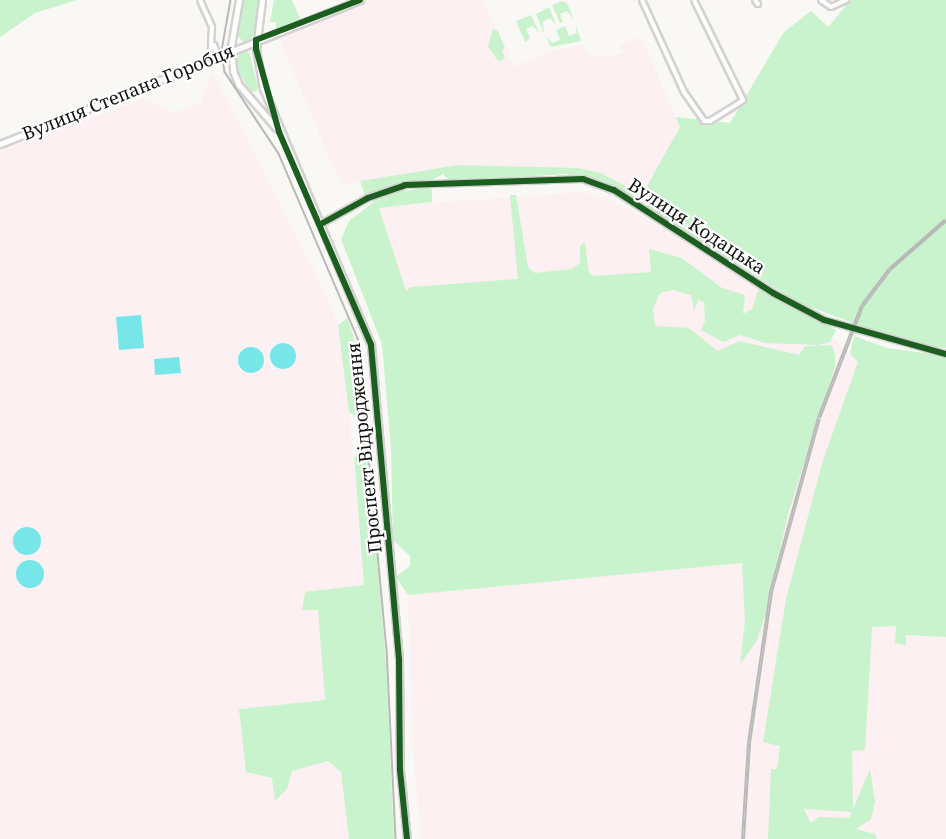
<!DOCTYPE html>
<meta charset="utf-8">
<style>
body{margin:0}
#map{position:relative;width:946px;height:839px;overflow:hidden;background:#f9f8f5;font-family:"Noto Serif",serif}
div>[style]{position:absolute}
.industrial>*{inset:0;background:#fcf0f2}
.green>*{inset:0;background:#c8f3cd}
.water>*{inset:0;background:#77e6e8}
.round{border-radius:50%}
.roads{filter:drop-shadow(2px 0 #d3d2d0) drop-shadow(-2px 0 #d3d2d0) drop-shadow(0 2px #d3d2d0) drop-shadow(0 -2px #d3d2d0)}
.street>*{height:4px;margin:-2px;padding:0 2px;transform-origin:2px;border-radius:2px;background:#fefefe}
.secondary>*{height:5px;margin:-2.5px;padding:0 2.5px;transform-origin:2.5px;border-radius:2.5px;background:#fefefe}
.tram>*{height:1.5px;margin:-0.75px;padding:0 0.75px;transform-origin:0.75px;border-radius:0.75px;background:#b9b9b8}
.rail>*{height:4px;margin-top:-2px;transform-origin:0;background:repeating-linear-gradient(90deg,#fff 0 4.5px,#b9b9b8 0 9px);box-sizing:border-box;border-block:2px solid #b9b9b8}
.cycleway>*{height:6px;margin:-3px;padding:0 3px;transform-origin:3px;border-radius:3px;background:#1b5e20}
span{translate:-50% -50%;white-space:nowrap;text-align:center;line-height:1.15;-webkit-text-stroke:4.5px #fff;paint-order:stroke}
.street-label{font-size:18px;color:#131311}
</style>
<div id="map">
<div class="industrial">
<div style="clip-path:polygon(370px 0,483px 0,514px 67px,547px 52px,583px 45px,587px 54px,609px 57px,623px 53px,620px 45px,641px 37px,680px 127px,642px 196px,601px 173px,542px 167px,458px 165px,341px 185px,279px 38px)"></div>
<div style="clip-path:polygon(212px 71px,317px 276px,341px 331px,365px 584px,367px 839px,0 839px,0 151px,143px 99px,174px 113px,201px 102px)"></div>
<div style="clip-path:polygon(581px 192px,610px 199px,647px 219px,826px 330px,858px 362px,946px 371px,946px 839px,421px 839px,412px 739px,408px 595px,431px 593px,379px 207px)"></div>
</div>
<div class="green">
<div style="clip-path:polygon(0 0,77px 0,35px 13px,0 37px)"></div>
<div style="clip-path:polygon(243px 0,260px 0,253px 37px,244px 42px,236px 35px)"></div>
<div style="clip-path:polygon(274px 0,292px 0,300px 19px,276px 29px,276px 22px,270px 22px)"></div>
<div style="clip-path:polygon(851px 0,946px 0,946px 348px,914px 345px,799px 303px,648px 207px,643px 196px,639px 201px,596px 179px,565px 174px,466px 181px,449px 180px,443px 174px,432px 180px,399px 183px,365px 196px,360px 181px,458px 165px,578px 168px,601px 173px,642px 195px,680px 127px,676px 117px,730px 123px,784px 32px,811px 11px,828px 27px)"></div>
<div style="clip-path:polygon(562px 1px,567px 3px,574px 19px,567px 11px,560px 14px,563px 22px,560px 23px,552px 5px)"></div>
<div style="clip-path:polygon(549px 7px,556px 25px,550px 18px,543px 21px,544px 33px,536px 14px)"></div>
<div style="clip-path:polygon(531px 15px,540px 34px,533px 26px,526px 29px,530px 38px,525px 42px,516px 21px)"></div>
<div style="clip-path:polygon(575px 22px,581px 41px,551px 47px,545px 35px,552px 43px,560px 40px,556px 30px,565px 26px,569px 36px,577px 33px)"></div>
<div style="clip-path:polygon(493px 29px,498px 31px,505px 48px,502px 50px,505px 58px,499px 62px,488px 47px)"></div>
<div style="clip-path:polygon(241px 50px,249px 52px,258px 87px,256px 92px,250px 91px,239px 72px,236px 56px)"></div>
<div style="clip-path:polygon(426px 188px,432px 190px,432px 202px,379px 208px,406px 291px,411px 287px,518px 279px,510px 195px,516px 195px,528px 267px,535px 273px,571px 269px,580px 263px,580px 246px,585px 242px,589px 273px,594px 276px,651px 272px,649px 249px,682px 258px,722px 288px,745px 295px,743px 314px,752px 309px,759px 288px,836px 330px,830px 342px,818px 345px,765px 343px,740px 335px,723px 342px,701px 330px,705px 321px,704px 302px,698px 300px,694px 310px,691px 295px,673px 290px,660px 293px,653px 309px,655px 326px,689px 328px,718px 351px,739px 341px,799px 355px,805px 346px,831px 345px,835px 353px,835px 367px,788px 514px,765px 617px,756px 642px,740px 664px,745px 621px,742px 563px,408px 595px,396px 577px,410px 566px,410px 556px,393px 540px,391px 449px,382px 344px,341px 239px,349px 221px,375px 201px,397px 192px)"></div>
<div style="clip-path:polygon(348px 318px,359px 356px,365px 420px,386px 661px,394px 839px,349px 839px,341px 772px,328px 761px,292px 771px,287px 789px,275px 801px,272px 778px,246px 772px,239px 709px,325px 700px,318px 610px,302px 610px,305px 592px,364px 585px,354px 457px,361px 450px,358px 417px,349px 412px,338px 325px)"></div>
<div style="clip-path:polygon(evenodd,854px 336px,887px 348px,946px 356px,946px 637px,906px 635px,906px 645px,895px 643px,896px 626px,872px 627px,865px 750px,852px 751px,853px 809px,870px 769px,875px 802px,871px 819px,856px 829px,875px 834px,877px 839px,768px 839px,771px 769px,777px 769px,780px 746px,763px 742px,786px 599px,823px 460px,858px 362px,850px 354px,854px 336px,804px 809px,852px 812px,849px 818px,819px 817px,811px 823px,804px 809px)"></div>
</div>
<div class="water">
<div style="clip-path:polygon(141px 315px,144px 348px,119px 350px,116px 317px)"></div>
<div class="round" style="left:270px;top:343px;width:26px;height:26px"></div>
<div class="round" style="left:238px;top:347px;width:26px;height:26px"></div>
<div style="clip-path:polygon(179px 357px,181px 373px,155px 375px,154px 359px)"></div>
<div class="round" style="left:13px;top:527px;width:28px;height:28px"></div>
<div class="round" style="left:16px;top:560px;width:28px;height:28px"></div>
</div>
<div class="roads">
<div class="street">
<div style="left:200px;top:0;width:30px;rotate:66deg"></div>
<div style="left:212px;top:27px;width:33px;rotate:93deg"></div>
<div style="left:642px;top:0;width:101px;rotate:65.5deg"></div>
<div style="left:684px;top:92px;width:35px;rotate:55deg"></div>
<div style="left:704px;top:121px;width:6px"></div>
<div style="left:710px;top:121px;width:39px;rotate:-32deg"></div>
<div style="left:743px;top:100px;width:111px;rotate:-116.1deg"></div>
<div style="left:755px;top:0;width:5px;rotate:53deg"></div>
<div style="left:821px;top:0;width:12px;rotate:35deg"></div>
<div style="left:831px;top:7px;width:17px;rotate:-25deg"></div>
<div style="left:214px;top:45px;width:14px;rotate:69deg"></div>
<div style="left:321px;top:224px;width:54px;rotate:-29deg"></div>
<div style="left:368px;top:198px;width:39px;rotate:-19deg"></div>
<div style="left:405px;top:185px;width:178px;rotate:-1.9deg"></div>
<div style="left:583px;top:179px;width:33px;rotate:20deg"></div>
<div style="left:614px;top:190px;width:189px;rotate:32.9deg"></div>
<div style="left:773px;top:293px;width:58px;rotate:27.9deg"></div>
<div style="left:824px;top:320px;width:127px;rotate:15.6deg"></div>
</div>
<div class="secondary">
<div style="left:239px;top:0;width:47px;rotate:99.9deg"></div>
<div style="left:231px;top:46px;width:25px;rotate:85deg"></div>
<div style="left:233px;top:71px;width:15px;rotate:67deg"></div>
<div style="left:239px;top:85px;width:57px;rotate:49.3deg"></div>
<div style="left:262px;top:0;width:49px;rotate:97deg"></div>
<div style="left:256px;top:49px;width:40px;rotate:80deg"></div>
<div style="left:263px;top:88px;width:279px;rotate:67.2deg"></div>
<div style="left:371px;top:345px;width:316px;rotate:84.9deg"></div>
<div style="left:399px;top:660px;width:110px;rotate:89.5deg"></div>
<div style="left:400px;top:770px;width:69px;rotate:84.2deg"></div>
<div style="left:0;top:144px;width:388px;rotate:-21.8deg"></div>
</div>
</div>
<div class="tram">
<div style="left:231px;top:0;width:52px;rotate:100deg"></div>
<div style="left:222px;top:51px;width:21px;rotate:82deg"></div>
<div style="left:225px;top:72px;width:98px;rotate:56.6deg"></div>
<div style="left:279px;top:154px;width:200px;rotate:66.8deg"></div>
<div style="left:358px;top:338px;width:311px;rotate:84.7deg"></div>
<div style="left:387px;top:648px;width:191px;rotate:87.3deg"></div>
</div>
<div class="rail">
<div style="left:743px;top:839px;width:96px;rotate:-86.4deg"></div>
<div style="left:749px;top:743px;width:153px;rotate:-81.7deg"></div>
<div style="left:771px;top:592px;width:180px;rotate:-74.6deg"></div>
<div style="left:819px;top:418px;width:120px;rotate:-69deg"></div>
<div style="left:862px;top:306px;width:46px;rotate:-52.9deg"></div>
<div style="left:890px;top:269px;width:74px;rotate:-41.2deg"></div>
</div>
<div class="cycleway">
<div style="left:360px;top:0;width:111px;rotate:159deg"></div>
<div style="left:256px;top:40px;width:9px;rotate:90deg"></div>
<div style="left:256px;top:49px;width:86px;rotate:74.5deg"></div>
<div style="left:279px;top:132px;width:232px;rotate:66.6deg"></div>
<div style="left:371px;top:345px;width:316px;rotate:84.9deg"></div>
<div style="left:399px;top:660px;width:110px;rotate:89.5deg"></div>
<div style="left:400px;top:770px;width:69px;rotate:84.2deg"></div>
<div style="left:321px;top:224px;width:54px;rotate:-29deg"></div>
<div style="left:368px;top:198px;width:39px;rotate:-19deg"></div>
<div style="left:405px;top:185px;width:178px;rotate:-1.9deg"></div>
<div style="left:583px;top:179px;width:33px;rotate:20deg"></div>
<div style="left:614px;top:190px;width:189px;rotate:32.9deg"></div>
<div style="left:773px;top:293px;width:58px;rotate:27.9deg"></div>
<div style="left:824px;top:320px;width:127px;rotate:15.6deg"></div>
</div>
<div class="street-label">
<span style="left:128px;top:92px;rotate:-22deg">Вулиця Степана Горобця</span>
<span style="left:697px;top:226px;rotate:33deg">Вулиця Кодацька</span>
<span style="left:364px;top:448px;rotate:-96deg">Проспект Відродження</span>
</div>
</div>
